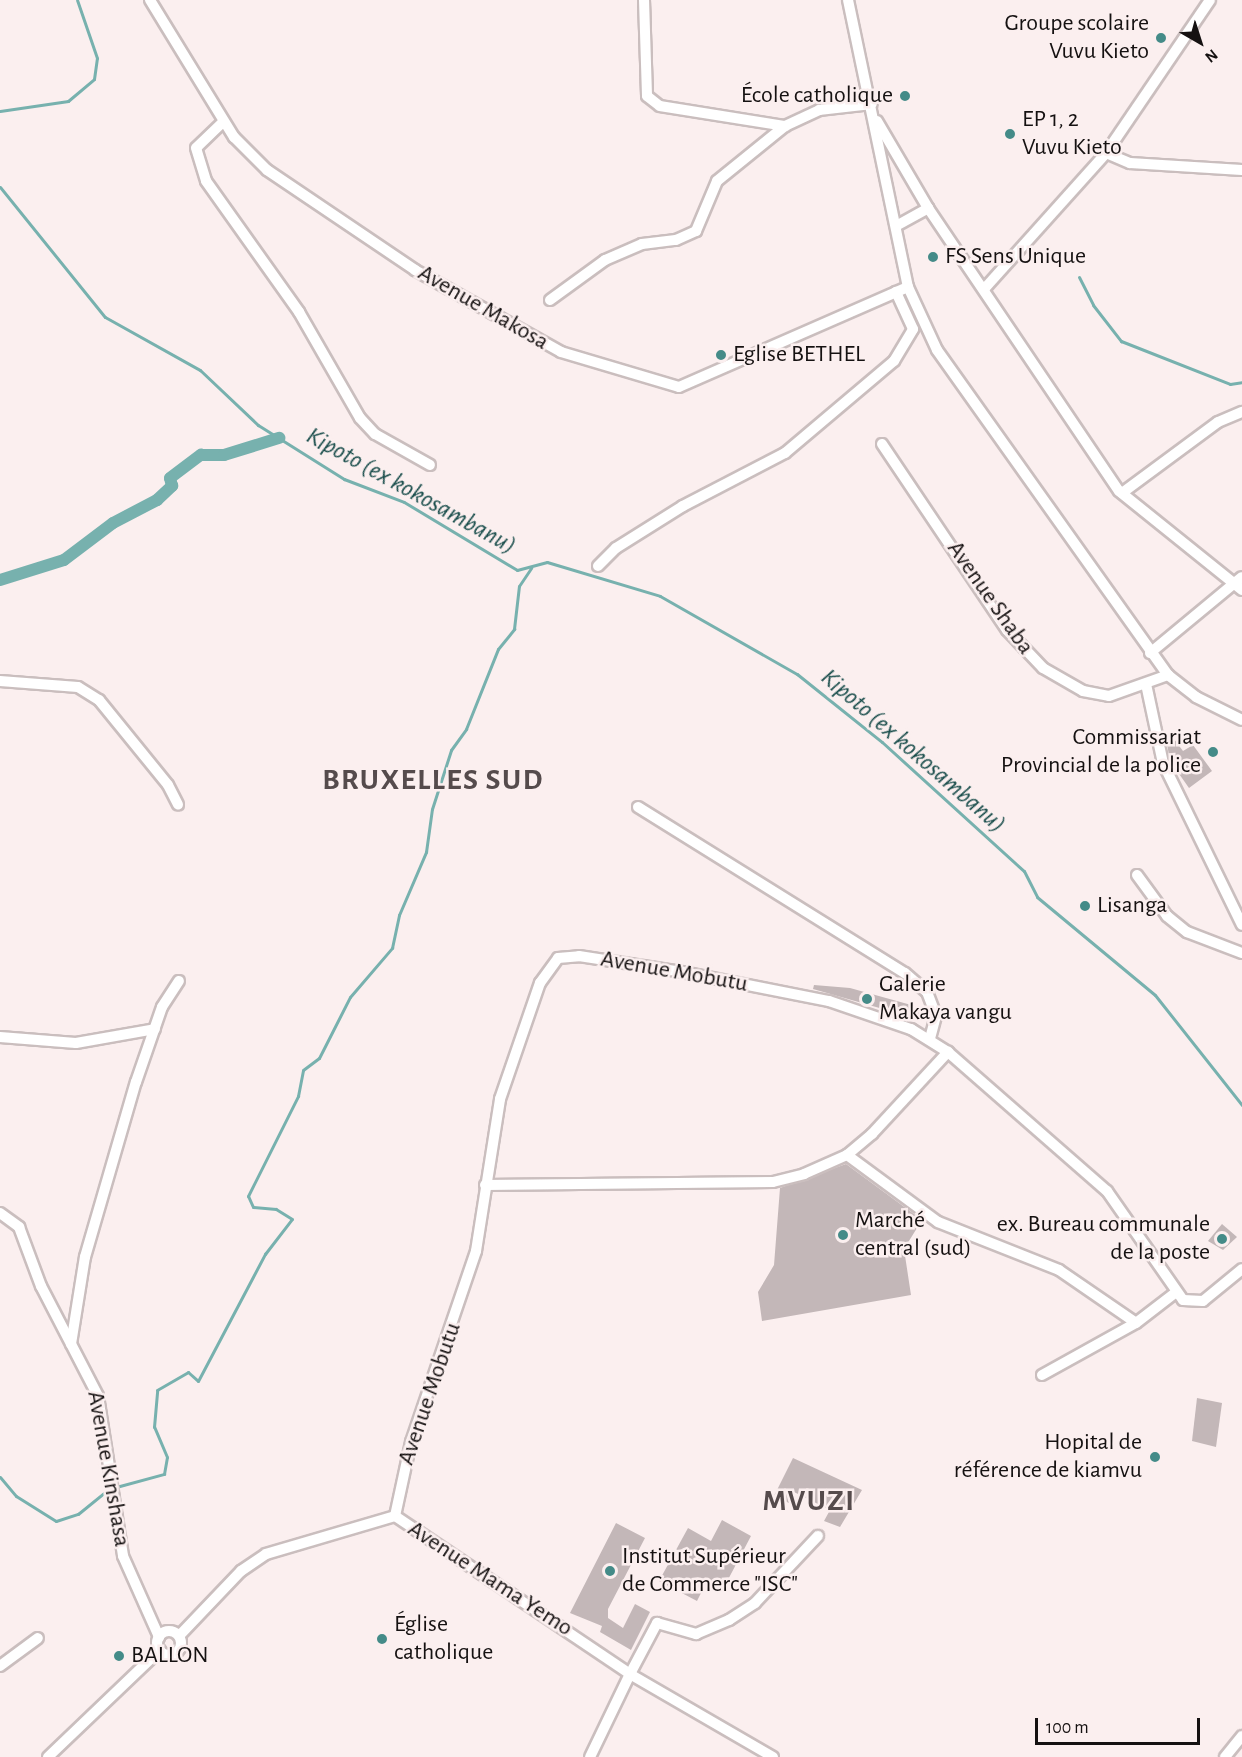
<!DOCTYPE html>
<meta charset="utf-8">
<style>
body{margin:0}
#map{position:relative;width:1242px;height:1757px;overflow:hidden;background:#fbefef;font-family:"Alegreya Sans",sans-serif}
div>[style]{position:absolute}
.stream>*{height:3px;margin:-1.5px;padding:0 1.5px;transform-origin:1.5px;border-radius:1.5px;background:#77b1ae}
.canal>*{height:12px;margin:-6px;padding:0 6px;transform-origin:6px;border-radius:6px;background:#77b1ae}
.building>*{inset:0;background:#c3b7b8}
.roads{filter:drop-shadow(2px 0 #cabebe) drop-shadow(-2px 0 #cabebe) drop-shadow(0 2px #cabebe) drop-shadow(0 -2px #cabebe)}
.minor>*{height:10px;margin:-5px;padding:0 5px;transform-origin:5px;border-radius:5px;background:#fff}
.minor>.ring{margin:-5px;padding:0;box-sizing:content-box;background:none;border:10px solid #fff;border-radius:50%}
.dots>*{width:16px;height:16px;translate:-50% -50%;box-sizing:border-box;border:3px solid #fbefef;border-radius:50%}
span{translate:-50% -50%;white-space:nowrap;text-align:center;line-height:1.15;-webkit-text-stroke:5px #fbefef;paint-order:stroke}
.poi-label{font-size:24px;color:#151111}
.right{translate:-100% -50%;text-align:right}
.left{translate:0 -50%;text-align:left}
.street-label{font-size:24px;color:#151111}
.water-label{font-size:26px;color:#194d4b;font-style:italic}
.district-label{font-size:30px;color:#554b4c;font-weight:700;letter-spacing:1.5px}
.north{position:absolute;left:1170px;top:12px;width:60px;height:60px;-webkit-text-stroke:4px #fbefef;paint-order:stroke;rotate:141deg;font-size:16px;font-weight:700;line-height:24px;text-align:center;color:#151111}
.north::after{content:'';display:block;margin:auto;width:21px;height:27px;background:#151111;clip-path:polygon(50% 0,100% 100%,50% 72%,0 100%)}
.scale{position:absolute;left:1035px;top:1718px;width:165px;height:27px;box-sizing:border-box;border:3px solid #151111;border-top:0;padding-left:8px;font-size:18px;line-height:21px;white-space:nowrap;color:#151111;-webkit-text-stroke:4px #fbefef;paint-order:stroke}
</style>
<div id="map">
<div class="stream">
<div style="left:0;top:111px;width:69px;rotate:-8.4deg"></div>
<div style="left:68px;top:101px;width:34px;rotate:-40deg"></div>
<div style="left:94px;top:79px;width:21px;rotate:-82deg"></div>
<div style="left:97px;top:58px;width:61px;rotate:-109deg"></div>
<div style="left:0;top:187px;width:167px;rotate:51.1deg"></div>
<div style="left:105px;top:317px;width:109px;rotate:29.2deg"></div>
<div style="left:200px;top:370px;width:80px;rotate:43.5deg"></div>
<div style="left:258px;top:425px;width:102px;rotate:32.1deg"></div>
<div style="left:344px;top:479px;width:64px;rotate:21deg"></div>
<div style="left:404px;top:502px;width:132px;rotate:31deg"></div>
<div style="left:517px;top:570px;width:31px;rotate:-15deg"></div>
<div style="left:547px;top:562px;width:118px;rotate:16.7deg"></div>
<div style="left:660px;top:596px;width:158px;rotate:29.7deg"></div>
<div style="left:797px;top:674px;width:109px;rotate:38.7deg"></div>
<div style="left:882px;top:742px;width:192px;rotate:42.3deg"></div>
<div style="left:1024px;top:871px;width:29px;rotate:63deg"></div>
<div style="left:1037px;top:897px;width:153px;rotate:39.7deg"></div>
<div style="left:1155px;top:995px;width:140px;rotate:51.7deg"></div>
<div style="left:1079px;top:277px;width:31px;rotate:63deg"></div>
<div style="left:1093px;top:305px;width:46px;rotate:52.1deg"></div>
<div style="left:1121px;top:341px;width:117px;rotate:21.5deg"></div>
<div style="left:1230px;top:384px;width:12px;rotate:-9deg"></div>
<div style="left:0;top:1477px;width:25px;rotate:50deg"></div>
<div style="left:16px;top:1496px;width:47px;rotate:32deg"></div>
<div style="left:56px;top:1521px;width:23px;rotate:-18deg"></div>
<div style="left:78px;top:1514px;width:41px;rotate:-39.1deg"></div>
<div style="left:116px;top:1487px;width:50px;rotate:-15.2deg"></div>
<div style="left:164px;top:1474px;width:17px;rotate:-80deg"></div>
<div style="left:167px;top:1457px;width:33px;rotate:-113deg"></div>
<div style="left:154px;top:1427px;width:37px;rotate:-85deg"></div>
<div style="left:157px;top:1390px;width:36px;rotate:-30deg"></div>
<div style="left:188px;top:1372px;width:13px;rotate:42deg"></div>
<div style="left:198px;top:1381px;width:144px;rotate:-62.2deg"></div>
<div style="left:265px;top:1254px;width:44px;rotate:-52.4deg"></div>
<div style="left:292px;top:1219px;width:19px;rotate:-148deg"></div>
<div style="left:276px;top:1209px;width:23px;rotate:-175deg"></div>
<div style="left:253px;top:1207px;width:12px;rotate:-114deg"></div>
<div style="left:248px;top:1196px;width:112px;rotate:-63.4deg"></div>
<div style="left:298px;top:1096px;width:26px;rotate:-79deg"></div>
<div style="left:303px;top:1070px;width:20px;rotate:-37deg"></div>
<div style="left:319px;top:1058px;width:68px;rotate:-63.1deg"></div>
<div style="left:350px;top:997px;width:65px;rotate:-49.4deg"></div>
<div style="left:392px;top:948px;width:34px;rotate:-78deg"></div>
<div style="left:399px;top:915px;width:69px;rotate:-66.8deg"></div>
<div style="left:426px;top:852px;width:43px;rotate:-82.1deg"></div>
<div style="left:432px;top:809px;width:62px;rotate:-72.1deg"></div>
<div style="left:451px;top:750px;width:26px;rotate:-54deg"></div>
<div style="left:466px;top:729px;width:86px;rotate:-68.2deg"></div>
<div style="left:498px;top:649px;width:26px;rotate:-51deg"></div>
<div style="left:514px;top:629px;width:43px;rotate:-83.4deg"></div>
<div style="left:519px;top:586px;width:22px;rotate:-56deg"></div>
</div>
<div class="canal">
<div style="left:0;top:580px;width:67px;rotate:-17.4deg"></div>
<div style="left:64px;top:560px;width:61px;rotate:-37.1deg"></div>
<div style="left:113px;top:523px;width:50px;rotate:-27.6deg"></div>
<div style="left:157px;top:500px;width:21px;rotate:-43deg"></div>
<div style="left:172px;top:486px;width:8px;rotate:-104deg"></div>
<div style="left:170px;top:478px;width:39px;rotate:-37deg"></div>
<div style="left:201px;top:455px;width:23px"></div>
<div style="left:224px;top:455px;width:58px;rotate:-17.2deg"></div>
</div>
<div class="building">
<div style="clip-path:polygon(1174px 739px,1183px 751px,1193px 745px,1212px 771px,1189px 788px,1170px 761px,1167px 744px)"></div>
<div style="clip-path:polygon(814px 985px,850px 988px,922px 1008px,918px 1019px,813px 989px)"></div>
<div style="clip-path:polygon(846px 1164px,922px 1220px,904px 1249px,911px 1295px,762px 1321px,758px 1292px,774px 1265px,780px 1188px)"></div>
<div style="clip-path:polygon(1222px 1224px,1237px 1237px,1223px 1250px,1208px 1241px)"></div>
<div style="clip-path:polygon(1197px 1398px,1222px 1403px,1216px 1447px,1192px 1441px)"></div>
<div style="clip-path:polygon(793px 1458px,862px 1490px,840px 1527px,824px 1521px,830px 1510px,794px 1492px,789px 1503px,774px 1496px)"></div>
<div style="clip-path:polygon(722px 1520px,751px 1536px,722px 1591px,706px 1583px,697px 1601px,659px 1581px,688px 1528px,711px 1541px)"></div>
<div style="clip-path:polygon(616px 1523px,645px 1538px,608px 1609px,608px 1618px,623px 1628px,635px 1604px,650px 1612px,631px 1650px,600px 1632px,602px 1626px,570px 1613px)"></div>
</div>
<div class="roads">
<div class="minor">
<div style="left:150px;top:0;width:161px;rotate:58.5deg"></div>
<div style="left:234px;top:137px;width:47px;rotate:45deg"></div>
<div style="left:267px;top:170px;width:179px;rotate:34deg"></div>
<div style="left:415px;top:270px;width:167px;rotate:29.3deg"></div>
<div style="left:561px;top:352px;width:123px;rotate:16.5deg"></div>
<div style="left:679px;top:387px;width:250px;rotate:-23.6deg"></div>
<div style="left:644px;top:0;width:96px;rotate:88.2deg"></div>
<div style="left:647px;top:96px;width:16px;rotate:38deg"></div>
<div style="left:660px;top:106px;width:127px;rotate:9.1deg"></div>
<div style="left:848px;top:0;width:293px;rotate:78.2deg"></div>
<div style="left:908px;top:287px;width:69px;rotate:65.3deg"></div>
<div style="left:937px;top:350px;width:399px;rotate:54.6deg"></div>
<div style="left:1168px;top:675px;width:36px;rotate:38deg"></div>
<div style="left:1196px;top:697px;width:51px;rotate:26.6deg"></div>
<div style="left:877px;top:121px;width:101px;rotate:59.6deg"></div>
<div style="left:928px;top:208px;width:341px;rotate:56deg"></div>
<div style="left:1119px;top:491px;width:158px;rotate:38.8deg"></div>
<div style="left:223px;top:122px;width:37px;rotate:136deg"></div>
<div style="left:196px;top:148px;width:34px;rotate:73deg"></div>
<div style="left:206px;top:181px;width:161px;rotate:54.6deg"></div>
<div style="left:299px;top:312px;width:122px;rotate:60.1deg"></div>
<div style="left:360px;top:418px;width:22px;rotate:47deg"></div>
<div style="left:375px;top:434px;width:63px;rotate:29.4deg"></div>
<div style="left:1106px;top:153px;width:26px;rotate:23deg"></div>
<div style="left:1130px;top:163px;width:112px;rotate:3.6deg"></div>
<div style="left:896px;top:226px;width:37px;rotate:-29deg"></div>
<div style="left:985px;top:288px;width:181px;rotate:-48.1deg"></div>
<div style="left:1106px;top:153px;width:185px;rotate:-55.8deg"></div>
<div style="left:550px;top:300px;width:68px;rotate:-36deg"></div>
<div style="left:605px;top:260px;width:40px;rotate:-23.4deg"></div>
<div style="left:642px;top:244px;width:34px;rotate:-7deg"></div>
<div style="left:676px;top:240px;width:22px;rotate:-24deg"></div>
<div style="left:696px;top:231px;width:54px;rotate:-67.2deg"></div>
<div style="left:717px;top:181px;width:87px;rotate:-39deg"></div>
<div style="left:785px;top:126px;width:38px;rotate:-25deg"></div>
<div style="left:819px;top:110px;width:53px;rotate:-6.5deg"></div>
<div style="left:882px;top:444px;width:224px;rotate:56.1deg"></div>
<div style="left:1007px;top:630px;width:52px;rotate:46.5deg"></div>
<div style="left:1043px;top:668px;width:46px;rotate:29.9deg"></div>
<div style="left:1083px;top:691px;width:26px;rotate:11deg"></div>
<div style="left:1109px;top:696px;width:63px;rotate:-19.6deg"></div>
<div style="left:1122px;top:493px;width:119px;rotate:-36.5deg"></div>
<div style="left:1218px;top:422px;width:26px;rotate:-23deg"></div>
<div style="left:598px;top:566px;width:25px;rotate:-45deg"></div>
<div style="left:616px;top:548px;width:79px;rotate:-32.1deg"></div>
<div style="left:683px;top:506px;width:115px;rotate:-27.5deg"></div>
<div style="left:785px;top:453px;width:143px;rotate:-40.2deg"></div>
<div style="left:894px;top:361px;width:37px;rotate:-59deg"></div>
<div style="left:913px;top:329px;width:41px;rotate:-114.7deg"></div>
<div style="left:1150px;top:653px;width:119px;rotate:-39.6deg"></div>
<div style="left:0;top:681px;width:78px;rotate:4.4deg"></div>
<div style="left:78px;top:687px;width:25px;rotate:32deg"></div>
<div style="left:99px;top:700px;width:109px;rotate:50.9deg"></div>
<div style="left:168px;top:785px;width:22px;rotate:63deg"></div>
<div style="left:1146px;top:684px;width:81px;rotate:77.9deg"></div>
<div style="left:1163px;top:763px;width:180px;rotate:64deg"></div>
<div style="left:638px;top:807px;width:314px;rotate:31.9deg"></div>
<div style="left:905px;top:973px;width:29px;rotate:41deg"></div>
<div style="left:927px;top:992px;width:26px;rotate:69deg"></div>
<div style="left:936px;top:1016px;width:23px;rotate:105deg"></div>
<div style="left:1137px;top:875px;width:51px;rotate:53.8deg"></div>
<div style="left:1167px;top:916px;width:26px;rotate:39deg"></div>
<div style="left:1187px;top:932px;width:59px;rotate:20.9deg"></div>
<div style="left:0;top:1037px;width:76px;rotate:4.5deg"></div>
<div style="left:76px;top:1043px;width:80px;rotate:-10deg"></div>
<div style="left:847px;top:1155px;width:113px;rotate:36.4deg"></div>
<div style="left:938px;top:1222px;width:130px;rotate:21.6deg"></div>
<div style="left:1059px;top:1270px;width:93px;rotate:34.5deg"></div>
<div style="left:1136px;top:1323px;width:49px;rotate:-37.6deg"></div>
<div style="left:485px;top:1185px;width:288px;rotate:-0.6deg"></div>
<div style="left:773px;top:1182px;width:32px;rotate:-14deg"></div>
<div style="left:804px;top:1174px;width:47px;rotate:-23.8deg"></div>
<div style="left:847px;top:1155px;width:33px;rotate:-40deg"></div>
<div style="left:872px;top:1134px;width:112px;rotate:-47.2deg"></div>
<div style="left:0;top:1213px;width:24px;rotate:36deg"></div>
<div style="left:19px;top:1227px;width:63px;rotate:69.6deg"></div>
<div style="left:41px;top:1286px;width:124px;rotate:62.6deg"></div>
<div style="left:98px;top:1396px;width:162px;rotate:81.1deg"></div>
<div style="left:123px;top:1556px;width:89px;rotate:66deg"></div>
<div style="left:71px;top:1344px;width:88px;rotate:-80.9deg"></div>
<div style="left:85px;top:1257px;width:182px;rotate:-73.8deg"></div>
<div style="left:136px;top:1082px;width:79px;rotate:-70.9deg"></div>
<div style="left:162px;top:1007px;width:31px;rotate:-57deg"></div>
<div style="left:1042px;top:1375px;width:107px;rotate:-29deg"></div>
<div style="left:395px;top:1516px;width:76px;rotate:-77.8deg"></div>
<div style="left:411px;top:1442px;width:202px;rotate:-71.2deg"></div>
<div style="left:476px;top:1251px;width:154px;rotate:-81deg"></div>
<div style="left:500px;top:1099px;width:123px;rotate:-71deg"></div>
<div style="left:540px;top:983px;width:31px;rotate:-54deg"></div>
<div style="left:558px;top:958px;width:21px;rotate:-5deg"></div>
<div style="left:579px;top:956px;width:104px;rotate:8.8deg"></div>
<div style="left:682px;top:972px;width:150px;rotate:11.2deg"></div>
<div style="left:829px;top:1001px;width:87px;rotate:18.9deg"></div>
<div style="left:911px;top:1029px;width:44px;rotate:31.9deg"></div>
<div style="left:948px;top:1052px;width:211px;rotate:41.2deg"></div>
<div style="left:1107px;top:1191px;width:133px;rotate:55.1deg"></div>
<div style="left:1183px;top:1300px;width:20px;rotate:3deg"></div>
<div style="left:1203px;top:1301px;width:50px;rotate:-39.4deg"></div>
<div style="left:395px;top:1516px;width:283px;rotate:33.9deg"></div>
<div style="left:630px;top:1674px;width:92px;rotate:115.7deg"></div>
<div class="ring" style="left:157px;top:1631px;width:14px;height:14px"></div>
<div style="left:179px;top:1636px;width:90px;rotate:-46.4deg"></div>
<div style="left:241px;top:1571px;width:30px;rotate:-34deg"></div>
<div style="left:266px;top:1554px;width:134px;rotate:-16.4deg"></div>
<div style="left:0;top:1666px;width:47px;rotate:-36.4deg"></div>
<div style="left:48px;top:1757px;width:155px;rotate:-43.7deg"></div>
<div style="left:773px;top:1757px;width:165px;rotate:-149.9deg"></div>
<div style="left:630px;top:1674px;width:58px;rotate:-62.1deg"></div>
<div style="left:657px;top:1623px;width:41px;rotate:15.8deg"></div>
<div style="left:696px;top:1634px;width:36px;rotate:-23deg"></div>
<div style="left:729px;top:1620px;width:31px;rotate:-33deg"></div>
<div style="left:755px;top:1603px;width:92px;rotate:-46.8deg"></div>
<div style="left:1225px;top:1757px;width:27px;rotate:-51deg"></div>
</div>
</div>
<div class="dots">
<div style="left:1161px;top:38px;background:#448b88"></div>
<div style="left:905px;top:96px;background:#448b88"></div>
<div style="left:1010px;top:134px;background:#448b88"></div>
<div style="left:933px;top:257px;background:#448b88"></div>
<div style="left:721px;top:355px;background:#448b88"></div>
<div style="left:1213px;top:752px;background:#448b88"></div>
<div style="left:1085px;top:906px;background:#448b88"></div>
<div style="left:867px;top:999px;background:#448b88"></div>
<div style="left:843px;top:1235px;background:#448b88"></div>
<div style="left:1222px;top:1239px;background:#448b88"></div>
<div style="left:1155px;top:1457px;background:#448b88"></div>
<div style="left:610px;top:1571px;background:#448b88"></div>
<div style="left:382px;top:1639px;background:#448b88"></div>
<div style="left:119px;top:1656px;background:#448b88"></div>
</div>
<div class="poi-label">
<span class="right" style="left:1149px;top:38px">Groupe scolaire<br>Vuvu Kieto</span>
<span class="right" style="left:893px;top:96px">École catholique</span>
<span class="left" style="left:1022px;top:134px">EP 1, 2<br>Vuvu Kieto</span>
<span class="left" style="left:945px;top:257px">FS Sens Unique</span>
<span class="left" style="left:733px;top:355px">Eglise BETHEL</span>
<span class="right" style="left:1201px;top:752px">Commissariat<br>Provincial de la police</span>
<span class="left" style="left:1097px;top:906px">Lisanga</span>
<span class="left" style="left:879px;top:999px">Galerie<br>Makaya vangu</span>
<span class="left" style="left:855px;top:1235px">Marché<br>central (sud)</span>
<span class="right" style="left:1210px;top:1239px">ex. Bureau communale<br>de la poste</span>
<span class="right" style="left:1142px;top:1457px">Hopital de<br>référence de kiamvu</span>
<span class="left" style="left:622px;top:1571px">Institut Supérieur<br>de Commerce "ISC"</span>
<span class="left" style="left:394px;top:1639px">Église<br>catholique</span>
<span class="left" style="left:131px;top:1656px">BALLON</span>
</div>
<div class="street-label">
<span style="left:483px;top:308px;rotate:30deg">Avenue Makosa</span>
<span style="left:990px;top:598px;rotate:55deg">Avenue Shaba</span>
<span style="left:674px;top:972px;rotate:10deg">Avenue Mobutu</span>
<span style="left:430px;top:1394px;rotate:-71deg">Avenue Mobutu</span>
<span style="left:108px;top:1469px;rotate:80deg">Avenue Kinshasa</span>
<span style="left:490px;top:1579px;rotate:33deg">Avenue Mama Yemo</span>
</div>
<div class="water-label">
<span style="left:411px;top:491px;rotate:29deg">Kipoto (ex kokosambanu)</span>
<span style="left:913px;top:751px;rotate:41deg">Kipoto (ex kokosambanu)</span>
</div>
<div class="district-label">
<span style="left:433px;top:780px">BRUXELLES SUD</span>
<span style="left:809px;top:1501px">MVUZI</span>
</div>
<div class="north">N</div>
<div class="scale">100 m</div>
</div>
